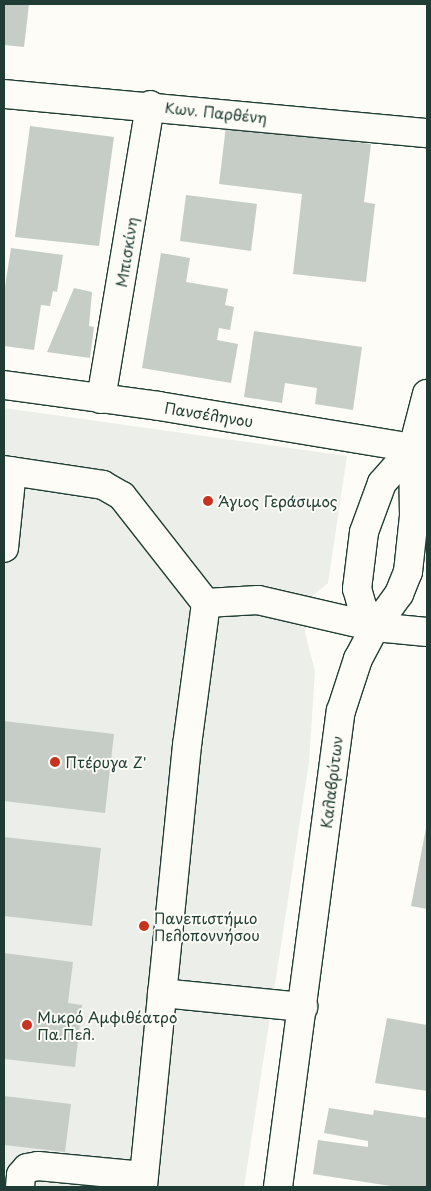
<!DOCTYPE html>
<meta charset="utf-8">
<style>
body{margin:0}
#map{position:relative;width:431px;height:1191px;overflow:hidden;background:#fdfcf7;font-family:"Playpen Sans",sans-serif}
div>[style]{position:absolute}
.built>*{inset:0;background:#eceee9}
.building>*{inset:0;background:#c6cdc7}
.roads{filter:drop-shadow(1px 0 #1f3d34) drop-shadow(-1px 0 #1f3d34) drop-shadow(0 1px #1f3d34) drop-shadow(0 -1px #1f3d34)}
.minor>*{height:28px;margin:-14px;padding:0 14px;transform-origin:14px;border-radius:14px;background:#fdfcf7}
.dots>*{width:14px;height:14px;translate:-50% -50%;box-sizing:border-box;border:2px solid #fdfcf7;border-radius:50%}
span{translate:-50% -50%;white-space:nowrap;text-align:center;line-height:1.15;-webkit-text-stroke:4px #fdfcf7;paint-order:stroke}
.street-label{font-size:15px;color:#1f3d34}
.poi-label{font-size:15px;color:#1f3d34}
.left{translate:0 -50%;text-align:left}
.frame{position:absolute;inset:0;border:5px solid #1f3d34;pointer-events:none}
</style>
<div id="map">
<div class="built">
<div style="clip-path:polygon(4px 408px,347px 456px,328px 583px,311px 597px,305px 633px,315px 671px,309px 762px,244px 1187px,4px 1187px)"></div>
</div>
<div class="building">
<div style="clip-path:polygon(4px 4px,29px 4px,24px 47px,4px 45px)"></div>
<div style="clip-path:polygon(30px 126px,114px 137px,99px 246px,15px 237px)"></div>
<div style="clip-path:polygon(226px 126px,371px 144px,364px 202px,375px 204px,366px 282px,293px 274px,302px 194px,219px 184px)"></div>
<div style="clip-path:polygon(186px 195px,257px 204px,251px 251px,180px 241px)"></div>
<div style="clip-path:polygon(11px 248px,63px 255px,57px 292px,53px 291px,50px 306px,41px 305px,34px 350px,4px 346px,4px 293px)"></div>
<div style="clip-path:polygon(161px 253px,190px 258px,186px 282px,228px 289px,225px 305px,234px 307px,230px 330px,219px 328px,217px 340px,238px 344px,231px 383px,142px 368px)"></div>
<div style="clip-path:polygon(74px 288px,92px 292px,89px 326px,94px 327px,90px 358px,47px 352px)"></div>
<div style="clip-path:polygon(254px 331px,362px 347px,353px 410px,315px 404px,317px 388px,285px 383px,282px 403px,244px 397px)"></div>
<div style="clip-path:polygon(4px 721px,114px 734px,105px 813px,4px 801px)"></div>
<div style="clip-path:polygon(426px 828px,427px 828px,427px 909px,411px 906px)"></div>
<div style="clip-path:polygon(4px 837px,101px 848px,92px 926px,4px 916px)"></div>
<div style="clip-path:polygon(4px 953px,73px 962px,68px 1003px,82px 1005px,75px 1067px,4px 1059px)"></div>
<div style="clip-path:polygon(387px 1018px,427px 1025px,427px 1091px,375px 1083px)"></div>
<div style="clip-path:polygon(4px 1096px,71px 1104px,65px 1152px,4px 1145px)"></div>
<div style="clip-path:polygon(329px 1108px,373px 1115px,374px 1110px,427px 1118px,427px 1187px,397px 1187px,313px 1174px,318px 1140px,368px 1147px,368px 1141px,324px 1133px)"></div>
</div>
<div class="roads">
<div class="minor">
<div style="left:4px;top:94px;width:425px;rotate:5.3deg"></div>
<div style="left:4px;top:385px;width:156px;rotate:7.7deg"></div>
<div style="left:159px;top:406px;width:257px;rotate:9.4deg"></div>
<div style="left:101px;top:399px;width:298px;rotate:-80.5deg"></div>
<div style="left:4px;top:470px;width:100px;rotate:8.6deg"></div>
<div style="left:103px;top:485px;width:22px;rotate:30deg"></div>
<div style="left:122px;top:496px;width:136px;rotate:51.9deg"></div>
<div style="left:206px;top:603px;width:143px;rotate:97.6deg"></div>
<div style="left:187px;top:745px;width:444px;rotate:95.7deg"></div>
<div style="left:4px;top:548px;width:77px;rotate:-84.1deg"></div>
<div style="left:206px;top:603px;width:52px;rotate:-3.3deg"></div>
<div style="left:258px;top:600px;width:120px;rotate:13deg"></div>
<div style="left:375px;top:627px;width:52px;rotate:5.5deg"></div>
<div style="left:375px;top:627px;width:25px;rotate:-122deg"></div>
<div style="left:362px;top:606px;width:18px;rotate:-106deg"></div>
<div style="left:357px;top:589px;width:57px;rotate:-83deg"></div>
<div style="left:364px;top:532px;width:52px;rotate:-69.8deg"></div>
<div style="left:382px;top:483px;width:47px;rotate:-48.5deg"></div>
<div style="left:162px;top:993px;width:142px;rotate:5.7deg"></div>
<div style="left:20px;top:1187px;width:12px;rotate:-85deg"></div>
<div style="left:21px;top:1175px;width:9px;rotate:-49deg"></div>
<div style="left:27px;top:1168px;width:11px;rotate:-10deg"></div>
<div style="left:38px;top:1166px;width:106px;rotate:5.4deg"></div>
<div style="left:278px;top:1187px;width:480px;rotate:-82.5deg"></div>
<div style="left:341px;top:711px;width:55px;rotate:-71.9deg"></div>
<div style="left:358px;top:659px;width:36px;rotate:-62deg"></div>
<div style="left:375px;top:627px;width:41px;rotate:-54deg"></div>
<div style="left:399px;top:594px;width:24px;rotate:-68deg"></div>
<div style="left:408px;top:572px;width:56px;rotate:-83.9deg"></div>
<div style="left:414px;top:516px;width:68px;rotate:-90.8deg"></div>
<div style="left:413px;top:448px;width:56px;rotate:-75.5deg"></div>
</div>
</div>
<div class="dots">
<div style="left:208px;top:501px;background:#c8321e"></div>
<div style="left:55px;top:762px;background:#c8321e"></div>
<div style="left:144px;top:926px;background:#c8321e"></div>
<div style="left:27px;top:1025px;background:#c8321e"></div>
</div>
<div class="street-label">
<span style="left:216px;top:112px;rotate:6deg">Κων. Παρθένη</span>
<span style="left:126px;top:252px;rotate:-81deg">Μπισκίνη</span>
<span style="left:209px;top:414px;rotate:9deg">Πανσέληνου</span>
<span style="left:331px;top:782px;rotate:-83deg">Καλαβρύτων</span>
</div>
<div class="poi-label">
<span class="left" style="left:218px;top:501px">Άγιος Γεράσιμος</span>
<span class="left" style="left:65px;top:762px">Πτέρυγα Ζ'</span>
<span class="left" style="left:154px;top:926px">Πανεπιστήμιο<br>Πελοποννήσου</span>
<span class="left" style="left:37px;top:1025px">Μικρό Αμφιθέατρο<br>Πα.Πελ.</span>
</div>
<div class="frame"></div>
</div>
